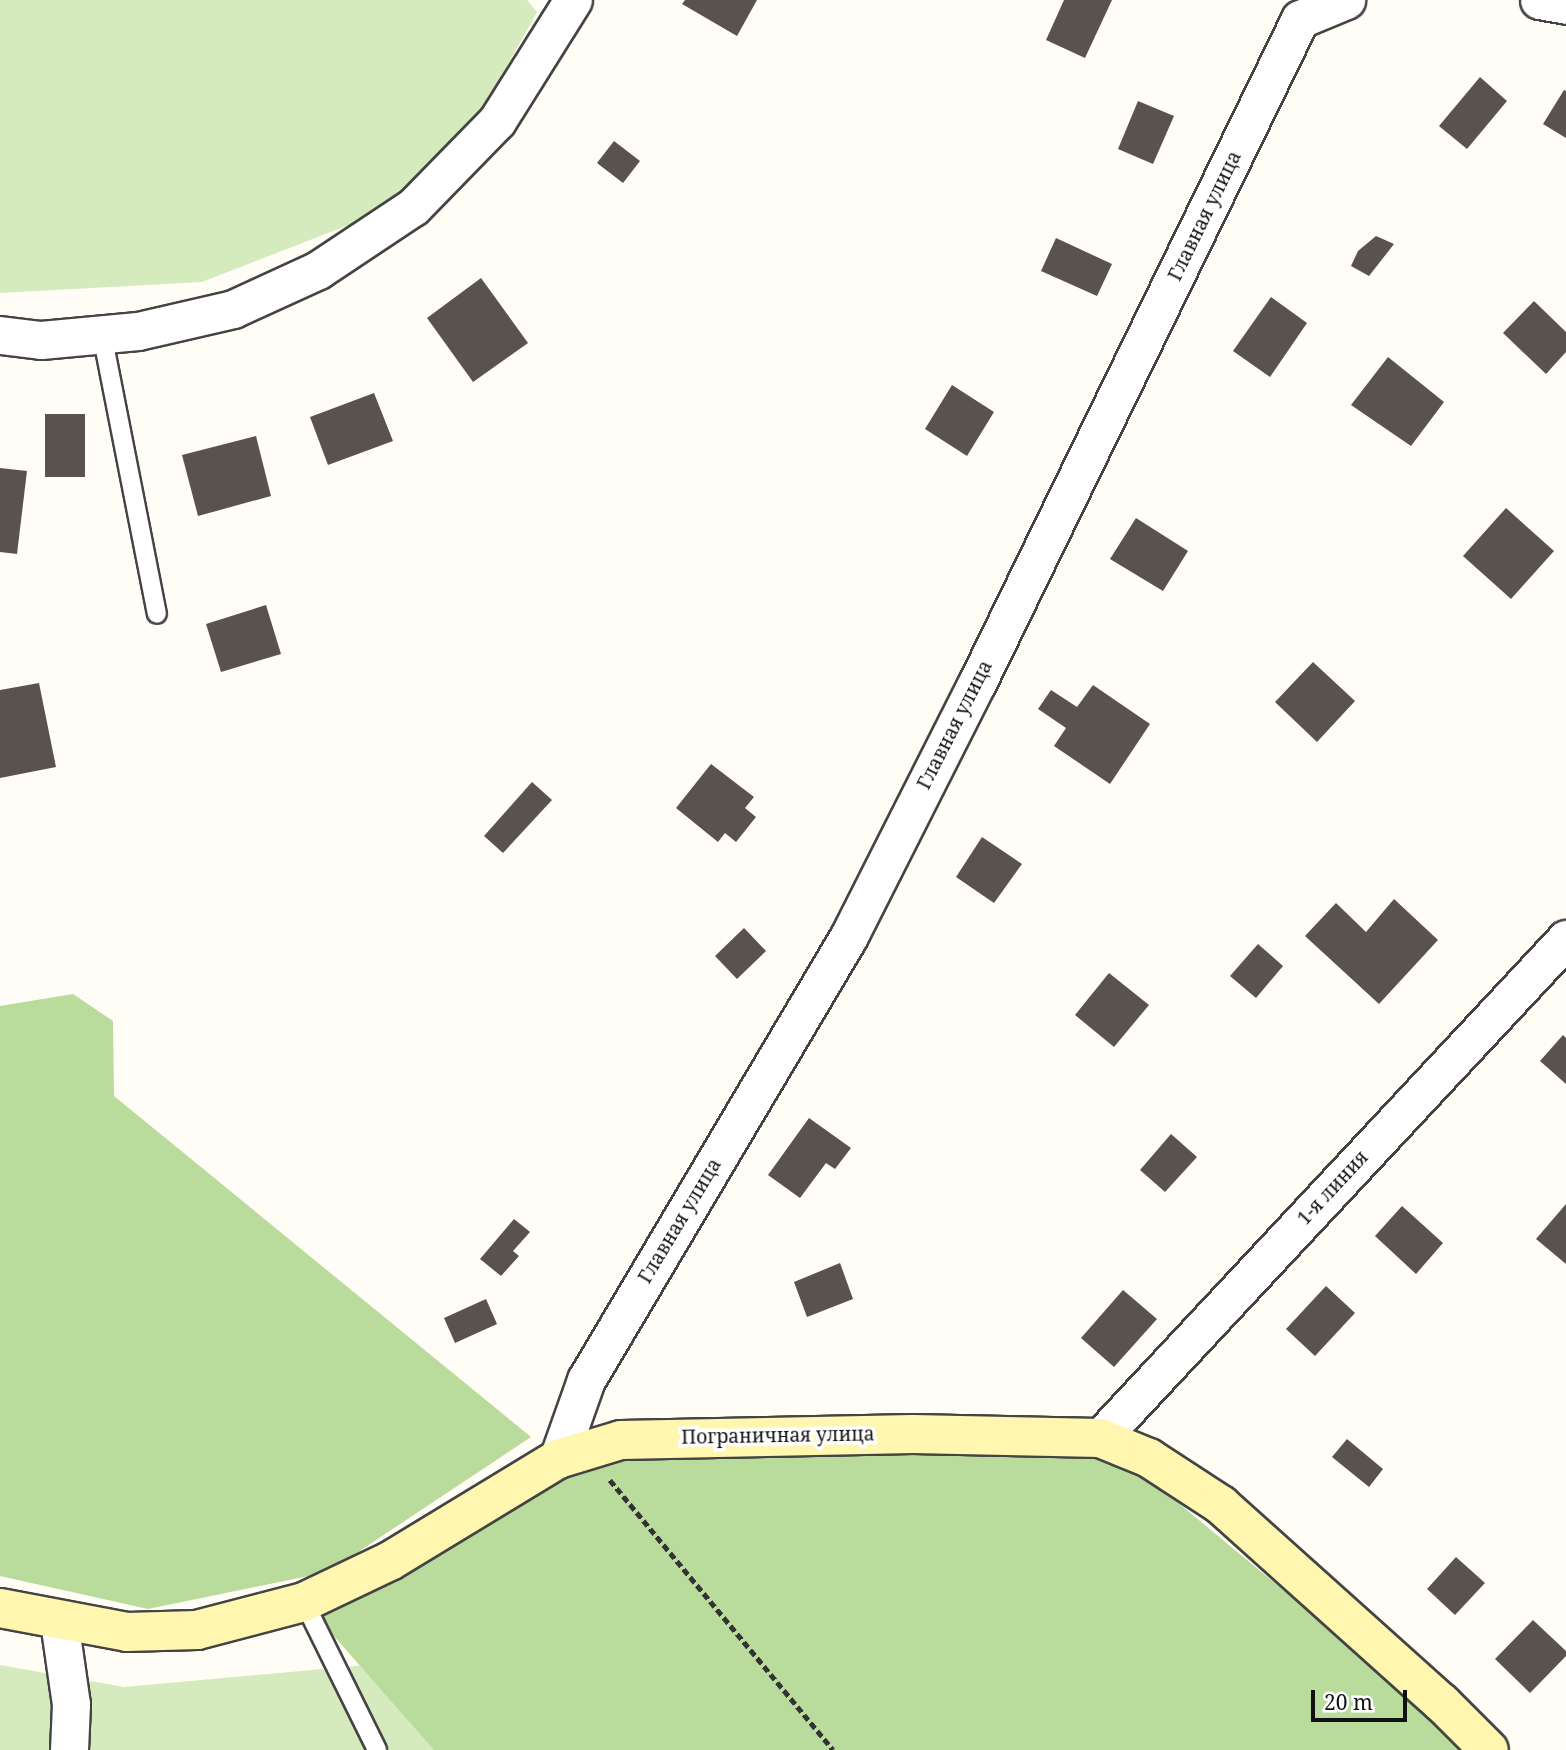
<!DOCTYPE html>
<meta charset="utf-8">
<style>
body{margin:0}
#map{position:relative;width:1566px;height:1750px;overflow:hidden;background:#fffdf5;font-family:"Noto Serif",serif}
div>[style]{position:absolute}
.green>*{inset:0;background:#d5ebbd}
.forest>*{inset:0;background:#b9dc9c}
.building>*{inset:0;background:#5a524d}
.path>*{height:4.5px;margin-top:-2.25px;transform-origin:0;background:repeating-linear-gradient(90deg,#333 0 7px,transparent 0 10.5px)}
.roads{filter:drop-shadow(2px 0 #444) drop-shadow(-2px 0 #444) drop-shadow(0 2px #444) drop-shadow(0 -2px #444)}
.lane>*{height:18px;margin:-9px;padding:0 9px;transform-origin:9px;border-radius:9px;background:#fff}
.street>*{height:37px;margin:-18.5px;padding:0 18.5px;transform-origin:18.5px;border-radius:18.5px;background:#fff}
.secondary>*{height:38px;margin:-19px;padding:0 19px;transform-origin:19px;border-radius:19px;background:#fff6b0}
span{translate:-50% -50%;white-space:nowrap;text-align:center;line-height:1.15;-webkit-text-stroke:7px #fff;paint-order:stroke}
.street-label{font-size:19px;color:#111}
.scale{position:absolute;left:1311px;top:1690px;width:96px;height:32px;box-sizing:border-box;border:4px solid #111;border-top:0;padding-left:9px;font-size:21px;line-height:24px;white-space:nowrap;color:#111;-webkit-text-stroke:5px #fff;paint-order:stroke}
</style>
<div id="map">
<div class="green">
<div style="clip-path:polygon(0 0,527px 0,537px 12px,478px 118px,382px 212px,202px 282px,0 293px)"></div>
<div style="clip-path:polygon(466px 1656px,512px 1750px,0 1750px,0 1665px,124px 1687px)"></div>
</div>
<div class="forest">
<div style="clip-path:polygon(73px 994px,113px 1021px,114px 1096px,531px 1437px,328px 1572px,148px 1609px,0 1576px,0 1006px)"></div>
<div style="clip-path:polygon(1100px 1438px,1476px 1750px,434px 1750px,304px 1602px,558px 1459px)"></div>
</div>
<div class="building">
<div style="clip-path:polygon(685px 0,757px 0,737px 36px,682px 4px)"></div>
<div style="clip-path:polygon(1064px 0,1112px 0,1085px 58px,1046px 40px)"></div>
<div style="clip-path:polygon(1480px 77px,1507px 101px,1467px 149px,1439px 126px)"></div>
<div style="clip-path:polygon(1564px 90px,1566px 91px,1566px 138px,1543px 124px)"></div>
<div style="clip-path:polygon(1138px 101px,1174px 116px,1153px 164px,1118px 149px)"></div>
<div style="clip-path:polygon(614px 141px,640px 161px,623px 183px,597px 163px)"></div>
<div style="clip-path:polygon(1376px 236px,1394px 244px,1369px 276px,1351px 266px,1358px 251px)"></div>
<div style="clip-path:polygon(1056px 238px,1112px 264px,1097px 296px,1041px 271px)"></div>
<div style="clip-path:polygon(481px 278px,528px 343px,473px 382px,427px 318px)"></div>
<div style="clip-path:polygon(1271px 297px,1307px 323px,1270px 377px,1233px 351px)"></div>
<div style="clip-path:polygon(1534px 301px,1566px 332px,1566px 352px,1546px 374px,1503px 333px)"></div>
<div style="clip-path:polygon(1388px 357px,1444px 402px,1411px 446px,1351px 405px)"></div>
<div style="clip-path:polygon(952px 385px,994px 412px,967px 456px,925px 429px)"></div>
<div style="clip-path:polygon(374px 393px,393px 441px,328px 465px,310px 417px)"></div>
<div style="clip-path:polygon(45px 414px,85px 414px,85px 477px,45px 477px)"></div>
<div style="clip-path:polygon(256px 436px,271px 496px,198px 516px,182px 455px)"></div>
<div style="clip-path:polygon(0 468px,27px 471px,17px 554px,0 552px)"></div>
<div style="clip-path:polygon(1506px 508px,1554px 551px,1511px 599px,1463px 556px)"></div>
<div style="clip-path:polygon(1136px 518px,1188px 551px,1163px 591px,1110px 559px)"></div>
<div style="clip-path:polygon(266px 605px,281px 654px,221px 672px,206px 624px)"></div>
<div style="clip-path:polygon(1313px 662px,1355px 701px,1317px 742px,1275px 702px)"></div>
<div style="clip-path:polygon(39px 683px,56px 767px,0 778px,0 690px)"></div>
<div style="clip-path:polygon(1093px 685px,1150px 724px,1110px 784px,1054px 746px,1066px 728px,1038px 709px,1051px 690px,1077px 707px)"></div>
<div style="clip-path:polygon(711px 764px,754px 797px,745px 808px,756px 817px,736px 842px,725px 833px,718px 842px,676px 808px)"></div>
<div style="clip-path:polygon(532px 782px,552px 800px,503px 853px,484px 836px)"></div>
<div style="clip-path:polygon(982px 837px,1022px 864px,994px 903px,956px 877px)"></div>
<div style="clip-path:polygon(1394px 899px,1438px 940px,1379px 1004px,1305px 936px,1336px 903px,1366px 932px)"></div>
<div style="clip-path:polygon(744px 928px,766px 951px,737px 979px,715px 956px)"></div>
<div style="clip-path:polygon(1258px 944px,1283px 966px,1256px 998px,1230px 976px)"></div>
<div style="clip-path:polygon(1109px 973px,1149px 1005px,1114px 1047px,1075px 1015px)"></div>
<div style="clip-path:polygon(1563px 1035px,1566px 1038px,1566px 1084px,1540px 1061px)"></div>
<div style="clip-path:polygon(809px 1118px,851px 1148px,835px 1169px,826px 1163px,800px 1198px,768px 1175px)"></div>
<div style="clip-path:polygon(1171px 1134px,1197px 1157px,1165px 1192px,1140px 1170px)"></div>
<div style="clip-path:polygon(1566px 1204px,1566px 1264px,1536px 1239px)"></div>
<div style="clip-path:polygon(1402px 1206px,1443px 1243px,1416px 1274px,1375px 1236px)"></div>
<div style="clip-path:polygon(514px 1219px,530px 1232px,513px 1251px,519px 1256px,501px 1276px,480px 1259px)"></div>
<div style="clip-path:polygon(840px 1263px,853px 1299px,807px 1317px,794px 1282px)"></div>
<div style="clip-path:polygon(1326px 1286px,1355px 1313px,1315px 1356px,1286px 1329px)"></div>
<div style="clip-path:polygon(1123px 1290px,1157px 1319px,1114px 1367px,1081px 1338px)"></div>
<div style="clip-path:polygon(486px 1299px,497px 1324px,455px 1343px,444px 1318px)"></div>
<div style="clip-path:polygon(1347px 1439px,1383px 1469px,1369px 1487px,1332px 1457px)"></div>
<div style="clip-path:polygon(1456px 1557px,1485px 1583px,1455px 1615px,1427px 1589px)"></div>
<div style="clip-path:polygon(1533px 1620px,1566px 1651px,1566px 1656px,1530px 1693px,1495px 1659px)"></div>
</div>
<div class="path">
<div style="left:610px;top:1480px;width:350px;rotate:50.4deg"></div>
</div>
<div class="roads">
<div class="lane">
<div style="left:102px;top:334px;width:285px;rotate:78.9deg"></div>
<div style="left:304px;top:1602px;width:165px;rotate:63.7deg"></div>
</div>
<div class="street">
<div style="left:1539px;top:0;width:27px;rotate:10deg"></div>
<div style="left:0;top:335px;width:41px;rotate:7deg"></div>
<div style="left:41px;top:340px;width:97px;rotate:-5.3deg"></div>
<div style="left:138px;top:331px;width:98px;rotate:-13deg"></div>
<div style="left:233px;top:309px;width:94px;rotate:-24.6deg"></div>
<div style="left:318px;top:270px;width:114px;rotate:-33.6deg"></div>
<div style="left:413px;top:207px;width:120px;rotate:-45.7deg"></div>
<div style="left:497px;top:121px;width:143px;rotate:-57.9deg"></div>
<div style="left:1100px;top:1438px;width:683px;rotate:-46.96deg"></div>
<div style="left:558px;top:1459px;width:84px;rotate:-70.5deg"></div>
<div style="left:586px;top:1380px;width:516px;rotate:-59.36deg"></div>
<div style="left:849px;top:936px;width:284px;rotate:-63.2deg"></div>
<div style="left:977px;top:683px;width:738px;rotate:-64.06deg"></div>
<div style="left:1300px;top:19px;width:50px;rotate:-22.4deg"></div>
<div style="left:59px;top:1621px;width:84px;rotate:81.8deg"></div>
<div style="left:71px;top:1704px;width:46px;rotate:92.5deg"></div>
</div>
<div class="secondary">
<div style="left:0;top:1608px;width:129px;rotate:10.7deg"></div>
<div style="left:127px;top:1632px;width:70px;rotate:-1.6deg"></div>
<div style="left:197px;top:1630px;width:111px;rotate:-14.7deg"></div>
<div style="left:304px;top:1602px;width:95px;rotate:-25.5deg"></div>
<div style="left:390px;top:1561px;width:197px;rotate:-31.3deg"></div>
<div style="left:558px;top:1459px;width:66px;rotate:-16.8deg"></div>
<div style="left:621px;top:1440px;width:292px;rotate:-1.2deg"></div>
<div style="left:913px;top:1434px;width:187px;rotate:1.2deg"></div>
<div style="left:1100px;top:1438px;width:53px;rotate:22.2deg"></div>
<div style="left:1149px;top:1458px;width:86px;rotate:33.1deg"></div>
<div style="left:1221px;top:1505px;width:297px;rotate:41.9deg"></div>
<div style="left:1442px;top:1703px;width:66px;rotate:45deg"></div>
</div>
</div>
<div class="street-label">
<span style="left:1205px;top:216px;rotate:-64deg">Главная улица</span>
<span style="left:955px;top:725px;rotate:-63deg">Главная улица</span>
<span style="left:1333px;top:1188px;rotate:-47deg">1-я линия</span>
<span style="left:680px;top:1221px;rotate:-59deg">Главная улица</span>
<span style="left:778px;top:1436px;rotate:-1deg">Пограничная улица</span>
</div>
<div class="scale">20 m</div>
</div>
